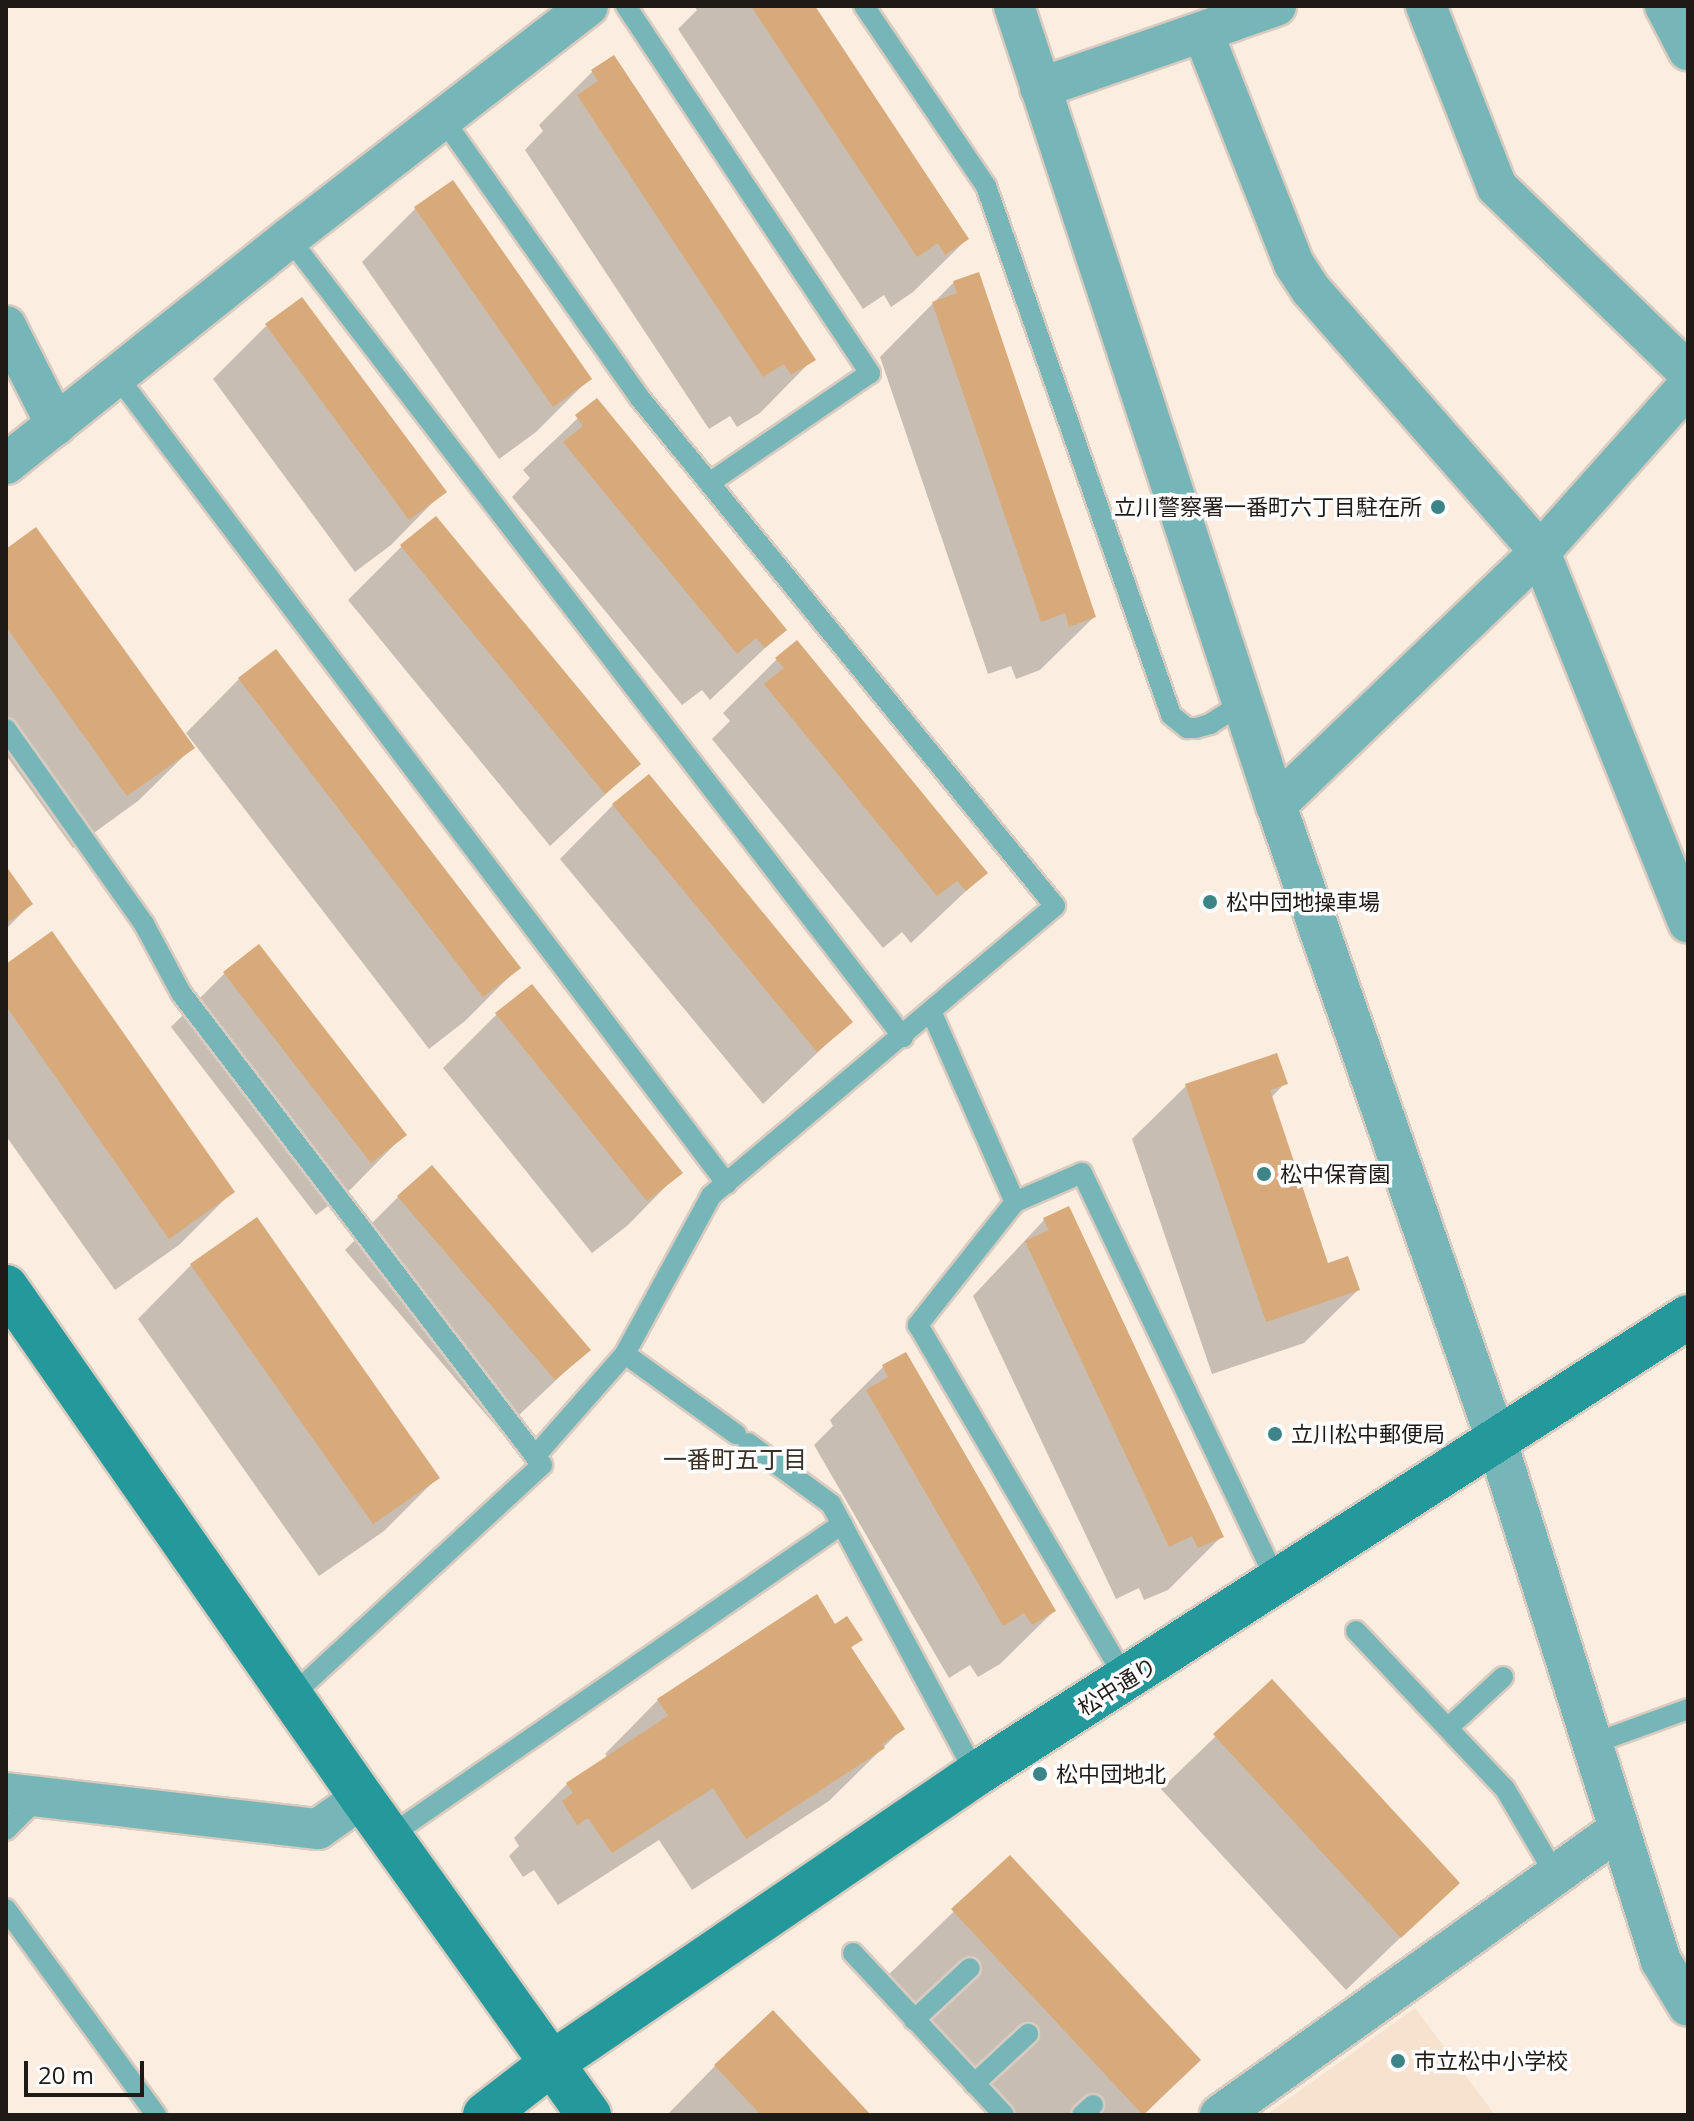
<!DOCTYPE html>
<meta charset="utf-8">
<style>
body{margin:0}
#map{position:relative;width:1694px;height:2121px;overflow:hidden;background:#fbeddf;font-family:"Open Sans","Noto Sans JP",sans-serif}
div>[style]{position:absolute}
.built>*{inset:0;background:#f6e2ce}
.shadow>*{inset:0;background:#0003}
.building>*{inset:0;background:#d8a979}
.roads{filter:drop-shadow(2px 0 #d8cbbf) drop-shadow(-2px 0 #d8cbbf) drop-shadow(0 2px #d8cbbf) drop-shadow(0 -2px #d8cbbf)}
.lane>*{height:20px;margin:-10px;padding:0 10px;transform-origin:10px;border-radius:10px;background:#77b6b8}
.street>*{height:40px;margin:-20px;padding:0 20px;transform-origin:20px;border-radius:20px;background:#77b6b8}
.secondary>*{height:44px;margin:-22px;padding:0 22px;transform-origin:22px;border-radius:22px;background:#23999c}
.dots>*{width:22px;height:22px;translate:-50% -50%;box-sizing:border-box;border:4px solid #fdfdfd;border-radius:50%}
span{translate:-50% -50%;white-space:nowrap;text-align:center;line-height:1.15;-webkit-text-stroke:7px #fdfdfd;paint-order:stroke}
.poi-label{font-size:22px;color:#1f1a15}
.right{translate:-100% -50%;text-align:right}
.left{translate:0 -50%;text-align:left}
.street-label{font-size:22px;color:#1f1a15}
.neighbourhood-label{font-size:24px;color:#3a2f24}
.frame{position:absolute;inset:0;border:8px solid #1f1a15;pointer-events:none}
.scale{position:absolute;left:24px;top:2061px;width:120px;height:36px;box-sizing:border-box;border:4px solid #1f1a15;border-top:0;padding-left:10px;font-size:24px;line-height:28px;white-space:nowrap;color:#1f1a15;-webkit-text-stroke:6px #fdfdfd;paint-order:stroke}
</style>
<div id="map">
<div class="built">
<div style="clip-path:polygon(1415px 2008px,1495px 2115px,1266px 2115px)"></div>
</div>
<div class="shadow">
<div style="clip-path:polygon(694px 6px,813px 6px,967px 239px,913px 292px,891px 307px,884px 295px,863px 309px,678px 29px,697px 10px)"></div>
<div style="clip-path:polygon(593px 71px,813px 359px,760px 413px,737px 427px,730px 416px,709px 429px,525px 150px,543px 131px,539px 125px)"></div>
<div style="clip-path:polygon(452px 183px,589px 379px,536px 432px,499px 459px,362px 262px,415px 209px)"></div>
<div style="clip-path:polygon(954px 282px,1094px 617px,1040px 670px,1016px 679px,1011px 666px,988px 674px,880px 357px)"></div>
<div style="clip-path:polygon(266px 326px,444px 491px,391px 545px,355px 572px,213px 379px)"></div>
<div style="clip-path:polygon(596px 401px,784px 630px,710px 700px,702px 690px,682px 705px,512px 497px,530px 478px,523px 470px)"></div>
<div style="clip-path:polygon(436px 519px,638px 764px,550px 846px,348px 600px,401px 547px)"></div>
<div style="clip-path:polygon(6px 551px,192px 748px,138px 801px,73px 848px,6px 755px)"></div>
<div style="clip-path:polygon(777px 659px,985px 873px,911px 943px,902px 932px,883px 948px,712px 739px,730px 721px,723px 713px)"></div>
<div style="clip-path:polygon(239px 679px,518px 968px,465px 1021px,429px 1049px,186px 733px)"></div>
<div style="clip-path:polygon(613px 805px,850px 1022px,763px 1104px,560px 859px)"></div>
<div style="clip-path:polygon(6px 870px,31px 904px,6px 929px)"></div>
<div style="clip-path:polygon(6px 966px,232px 1192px,179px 1245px,115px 1290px,6px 1136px)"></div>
<div style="clip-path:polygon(225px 973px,404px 1135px,351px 1189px,316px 1215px,171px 1027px)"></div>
<div style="clip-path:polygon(497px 1014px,680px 1172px,627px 1226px,592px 1253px,443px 1068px)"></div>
<div style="clip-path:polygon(1285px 1083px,1270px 1099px,1327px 1265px,1358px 1290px,1304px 1343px,1212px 1374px,1132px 1139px,1186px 1086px)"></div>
<div style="clip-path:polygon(398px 1197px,588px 1350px,501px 1432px,345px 1250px)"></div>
<div style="clip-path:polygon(1045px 1219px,1222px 1536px,1168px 1590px,1144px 1600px,1139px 1588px,1116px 1599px,973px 1296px)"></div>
<div style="clip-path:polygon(191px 1265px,437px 1478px,384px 1531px,319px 1576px,138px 1319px)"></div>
<div style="clip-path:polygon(883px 1367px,1054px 1611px,1000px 1664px,978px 1677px,970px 1665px,949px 1678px,814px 1445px,833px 1426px,830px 1420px)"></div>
<div style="clip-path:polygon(835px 1627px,860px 1639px,850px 1649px,902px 1729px,829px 1801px,692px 1890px,659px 1840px,558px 1905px,534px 1870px,523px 1877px,509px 1856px,519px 1846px,514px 1838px,567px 1784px,608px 1758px,605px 1754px,658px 1700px)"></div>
<div style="clip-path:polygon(1272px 1682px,1458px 1882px,1346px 1990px,1161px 1789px)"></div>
<div style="clip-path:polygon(1010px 1857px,1198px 2060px,1144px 2115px,1008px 2115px,882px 1981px)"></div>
<div style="clip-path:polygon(715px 2066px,868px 2115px,667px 2115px)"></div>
</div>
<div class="building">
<div style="clip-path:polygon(751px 6px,815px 6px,969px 239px,945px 255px,938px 243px,917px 257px)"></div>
<div style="clip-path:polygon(614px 55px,816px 360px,791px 375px,784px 364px,763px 377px,577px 95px,598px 81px,591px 70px)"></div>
<div style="clip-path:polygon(453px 180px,592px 379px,553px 407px,414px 207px)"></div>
<div style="clip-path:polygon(979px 272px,1096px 617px,1069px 627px,1065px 613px,1041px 622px,932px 302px,957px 293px,953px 281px)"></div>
<div style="clip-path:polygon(302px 297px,447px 492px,409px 520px,265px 324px)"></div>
<div style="clip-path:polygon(597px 398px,787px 630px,765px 648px,756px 638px,737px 654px,563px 442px,583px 426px,575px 415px)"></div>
<div style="clip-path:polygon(436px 516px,641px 764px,605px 794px,400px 545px)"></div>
<div style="clip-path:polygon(36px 527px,195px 748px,127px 796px,6px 627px,6px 549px)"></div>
<div style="clip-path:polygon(797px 640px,988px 873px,966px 891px,957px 881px,937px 896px,764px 684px,784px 668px,775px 658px)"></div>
<div style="clip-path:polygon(276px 649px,521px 968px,483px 997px,238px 678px)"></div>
<div style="clip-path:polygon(649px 774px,853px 1022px,817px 1052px,612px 804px)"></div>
<div style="clip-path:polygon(6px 866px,33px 904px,6px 924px)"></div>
<div style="clip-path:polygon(52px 931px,235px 1192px,169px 1239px,6px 1006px,6px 964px)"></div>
<div style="clip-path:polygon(259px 944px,407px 1135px,371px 1163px,223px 972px)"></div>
<div style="clip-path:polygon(532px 984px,683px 1173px,647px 1201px,495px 1013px)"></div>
<div style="clip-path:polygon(1277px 1053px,1288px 1084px,1270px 1090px,1328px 1263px,1348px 1256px,1360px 1290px,1266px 1322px,1185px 1084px)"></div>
<div style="clip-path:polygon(432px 1165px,591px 1350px,555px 1380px,397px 1196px)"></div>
<div style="clip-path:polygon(1069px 1206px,1224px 1537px,1198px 1548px,1192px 1536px,1169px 1547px,1025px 1241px,1049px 1230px,1043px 1218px)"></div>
<div style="clip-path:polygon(257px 1217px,440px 1478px,373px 1524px,190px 1264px)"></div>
<div style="clip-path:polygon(906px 1352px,1056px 1611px,1032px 1625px,1024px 1613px,1003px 1626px,866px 1390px,888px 1377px,882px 1365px)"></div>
<div style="clip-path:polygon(817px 1594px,835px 1624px,847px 1616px,863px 1640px,851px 1647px,905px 1729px,882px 1744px,885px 1748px,746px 1839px,713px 1788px,612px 1853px,588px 1818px,577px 1825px,562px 1801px,573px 1793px,566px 1783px,668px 1716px,657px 1699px)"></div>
<div style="clip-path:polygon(1272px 1679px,1460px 1883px,1401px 1938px,1213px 1734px)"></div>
<div style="clip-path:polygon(1010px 1855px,1201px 2060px,1143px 2115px,951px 1909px)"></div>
<div style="clip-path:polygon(773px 2010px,871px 2115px,761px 2115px,714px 2065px)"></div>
</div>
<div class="roads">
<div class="lane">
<div style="left:626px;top:6px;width:441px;rotate:56.4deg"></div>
<div style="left:870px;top:373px;width:193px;rotate:145.6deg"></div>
<div style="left:864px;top:6px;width:217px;rotate:55.9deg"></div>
<div style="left:986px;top:186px;width:560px;rotate:70.72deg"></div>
<div style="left:1171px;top:715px;width:21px;rotate:39deg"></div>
<div style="left:1187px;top:728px;width:9px"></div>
<div style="left:1196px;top:728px;width:15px;rotate:-16deg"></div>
<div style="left:1210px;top:724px;width:40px;rotate:-32.9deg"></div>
<div style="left:443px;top:119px;width:340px;rotate:54.8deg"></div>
<div style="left:639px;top:397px;width:657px;rotate:50.74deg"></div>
<div style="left:1055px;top:906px;width:450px;rotate:139.9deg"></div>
<div style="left:711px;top:1196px;width:180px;rotate:118.6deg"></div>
<div style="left:625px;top:1354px;width:136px;rotate:131.4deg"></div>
<div style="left:289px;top:238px;width:1008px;rotate:52.46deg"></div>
<div style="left:117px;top:376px;width:1012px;rotate:52.95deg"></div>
<div style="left:6px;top:729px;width:239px;rotate:54.7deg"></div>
<div style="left:144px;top:924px;width:78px;rotate:61.8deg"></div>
<div style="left:181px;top:993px;width:594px;rotate:52.59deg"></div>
<div style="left:542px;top:1465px;width:339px;rotate:137.3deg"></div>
<div style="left:931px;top:1011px;width:209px;rotate:66.3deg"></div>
<div style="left:1015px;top:1202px;width:157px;rotate:128.3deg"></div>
<div style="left:918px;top:1325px;width:411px;rotate:59.6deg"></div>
<div style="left:1015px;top:1202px;width:73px;rotate:-23.4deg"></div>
<div style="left:1082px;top:1173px;width:453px;rotate:64.5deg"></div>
<div style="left:625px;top:1354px;width:137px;rotate:35.8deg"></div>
<div style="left:748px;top:1443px;width:103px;rotate:36.3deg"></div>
<div style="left:831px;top:1504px;width:306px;rotate:61.8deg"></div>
<div style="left:1356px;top:1631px;width:217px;rotate:46.7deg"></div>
<div style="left:1505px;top:1789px;width:99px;rotate:59.5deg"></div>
<div style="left:1448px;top:1728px;width:75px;rotate:-42.8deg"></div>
<div style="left:1592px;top:1744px;width:102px;rotate:-20deg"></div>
<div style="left:6px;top:1830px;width:47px;rotate:-45deg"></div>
<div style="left:391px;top:1835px;width:548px;rotate:-34.59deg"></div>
<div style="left:6px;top:1909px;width:255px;rotate:53.9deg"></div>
<div style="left:853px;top:1953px;width:221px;rotate:47deg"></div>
<div style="left:914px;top:2020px;width:76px;rotate:-42.9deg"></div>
<div style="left:974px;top:2084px;width:74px;rotate:-42.8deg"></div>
<div style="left:1082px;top:2115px;width:15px;rotate:-42deg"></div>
</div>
<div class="street">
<div style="left:1014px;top:6px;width:841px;rotate:71.85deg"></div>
<div style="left:1276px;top:805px;width:671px;rotate:70.86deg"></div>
<div style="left:1496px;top:1439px;width:547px;rotate:72.46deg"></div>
<div style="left:1661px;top:1961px;width:52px;rotate:59deg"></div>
<div style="left:1426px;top:6px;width:194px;rotate:68.6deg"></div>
<div style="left:1497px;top:187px;width:266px;rotate:44.1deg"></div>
<div style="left:1665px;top:6px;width:50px;rotate:62.4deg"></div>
<div style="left:1203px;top:33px;width:248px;rotate:68.5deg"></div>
<div style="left:1294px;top:264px;width:31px;rotate:57deg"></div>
<div style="left:1311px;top:290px;width:348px;rotate:48.8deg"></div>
<div style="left:1540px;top:552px;width:399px;rotate:68.2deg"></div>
<div style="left:1040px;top:88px;width:250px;rotate:-19.2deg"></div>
<div style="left:6px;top:326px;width:111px;rotate:63.2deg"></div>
<div style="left:6px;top:464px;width:362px;rotate:-38.6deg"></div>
<div style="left:289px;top:238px;width:378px;rotate:-37.8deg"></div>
<div style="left:1276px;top:805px;width:366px;rotate:-43.8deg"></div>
<div style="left:1540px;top:552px;width:222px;rotate:-48.3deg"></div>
<div style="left:6px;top:1793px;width:314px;rotate:6.6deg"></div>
<div style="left:318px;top:1829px;width:54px;rotate:-35.2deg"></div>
<div style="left:1220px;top:2115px;width:491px;rotate:-35.6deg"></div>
</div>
<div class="secondary">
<div style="left:6px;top:1287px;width:623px;rotate:55.14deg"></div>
<div style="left:362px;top:1798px;width:390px;rotate:54.4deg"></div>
<div style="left:485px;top:2115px;width:85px;rotate:-37.8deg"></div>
<div style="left:552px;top:2063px;width:513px;rotate:-34.28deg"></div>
<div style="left:976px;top:1774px;width:846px;rotate:-32.69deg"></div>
</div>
</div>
<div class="dots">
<div style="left:1438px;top:507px;background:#3c8486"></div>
<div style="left:1210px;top:902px;background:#3c8486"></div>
<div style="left:1264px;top:1174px;background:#3c8486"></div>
<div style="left:1275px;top:1434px;background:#3c8486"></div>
<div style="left:1040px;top:1774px;background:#3c8486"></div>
<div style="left:1398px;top:2061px;background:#3c8486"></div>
</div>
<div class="poi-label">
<span class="right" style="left:1422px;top:507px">立川警察署一番町六丁目駐在所</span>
<span class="left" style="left:1226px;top:902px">松中団地操車場</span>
<span class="left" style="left:1280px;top:1174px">松中保育園</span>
<span class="left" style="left:1291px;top:1434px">立川松中郵便局</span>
<span class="left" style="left:1056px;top:1774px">松中団地北</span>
<span class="left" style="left:1414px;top:2061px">市立松中小学校</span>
</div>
<div class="street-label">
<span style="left:1117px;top:1686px;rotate:-32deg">松中通り</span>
</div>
<div class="neighbourhood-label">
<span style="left:735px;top:1459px">一番町五丁目</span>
</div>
<div class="frame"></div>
<div class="scale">20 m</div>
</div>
